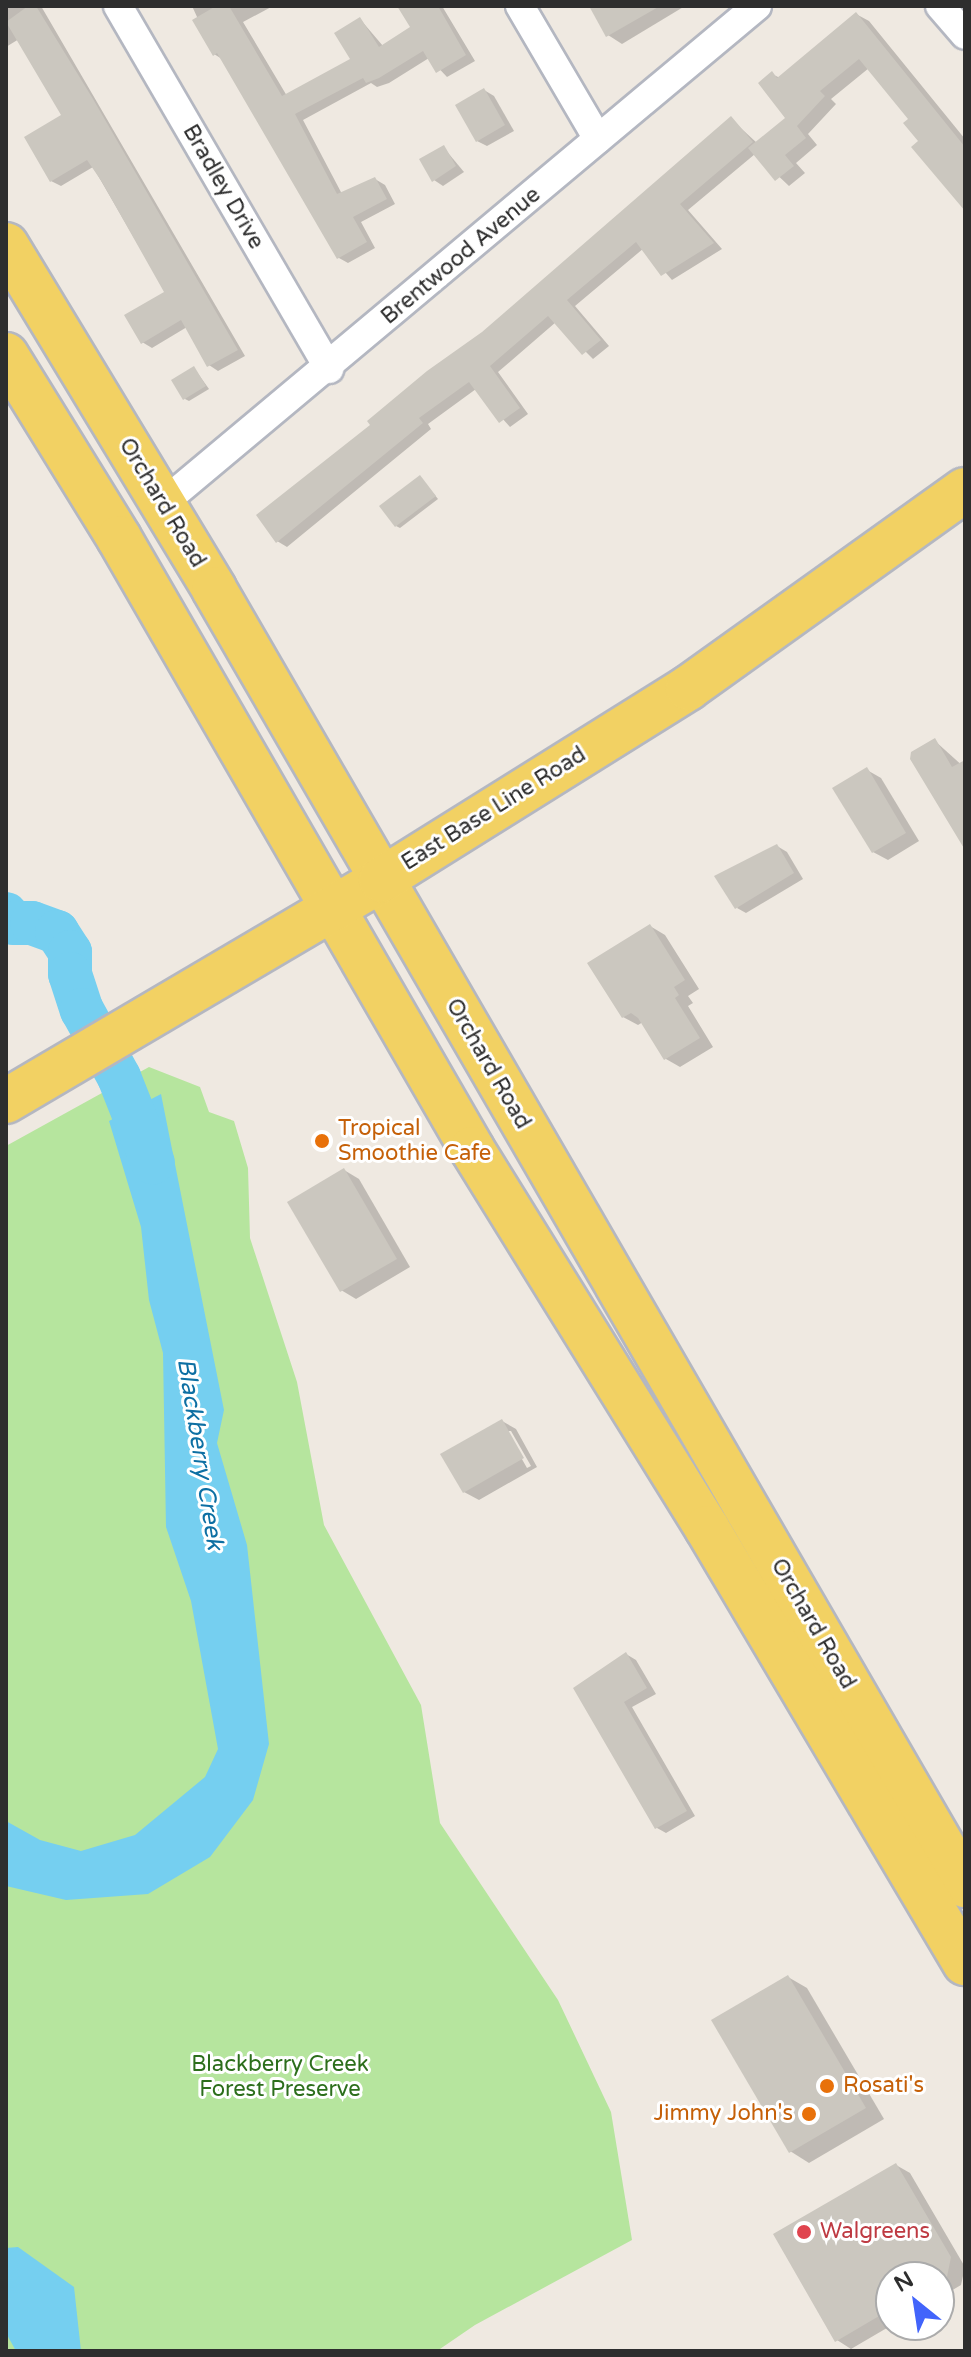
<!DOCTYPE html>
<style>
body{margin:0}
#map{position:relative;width:971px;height:2357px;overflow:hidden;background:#efe9e1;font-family:"Varela Round",sans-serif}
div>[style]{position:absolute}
.green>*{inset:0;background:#b6e59e}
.water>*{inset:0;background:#75cff0}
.shadow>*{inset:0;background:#0003}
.river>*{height:44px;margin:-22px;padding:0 22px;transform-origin:22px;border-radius:22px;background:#75cff0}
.building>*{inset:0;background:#cbc7bf}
.roads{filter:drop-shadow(2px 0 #b4b7c1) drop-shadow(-2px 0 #b4b7c1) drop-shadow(0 2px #b4b7c1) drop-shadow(0 -2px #b4b7c1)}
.street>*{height:28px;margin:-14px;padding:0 14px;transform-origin:14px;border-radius:14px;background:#fff}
.primary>*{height:44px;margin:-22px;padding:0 22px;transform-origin:22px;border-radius:22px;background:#f2d163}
.dots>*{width:22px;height:22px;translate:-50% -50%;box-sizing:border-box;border:4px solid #fff;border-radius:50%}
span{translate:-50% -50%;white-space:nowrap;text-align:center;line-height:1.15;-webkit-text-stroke:6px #fff;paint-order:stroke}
.street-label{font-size:22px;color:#2e2e2e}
.food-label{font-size:22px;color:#c56008}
.left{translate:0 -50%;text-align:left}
.right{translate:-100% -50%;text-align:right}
.park-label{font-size:22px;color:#2c6e1b}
.health-label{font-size:22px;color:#be3a42}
.water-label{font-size:24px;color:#0d6fa3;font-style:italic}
.frame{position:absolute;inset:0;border:8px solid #2e2e2e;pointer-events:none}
.north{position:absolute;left:875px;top:2261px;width:80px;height:80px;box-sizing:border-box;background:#fff;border:2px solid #ababab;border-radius:50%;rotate:330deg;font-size:22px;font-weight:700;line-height:32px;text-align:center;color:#2e2e2e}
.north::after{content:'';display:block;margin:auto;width:28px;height:36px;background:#4264fb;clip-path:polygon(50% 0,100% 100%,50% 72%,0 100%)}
</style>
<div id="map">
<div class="green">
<div style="clip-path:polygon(149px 1067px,200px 1087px,209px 1112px,234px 1121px,248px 1168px,250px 1238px,297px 1382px,324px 1525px,421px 1705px,440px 1823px,558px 2000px,611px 2112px,632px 2240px,475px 2325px,437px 2351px,6px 2351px,6px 1146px)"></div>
</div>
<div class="water">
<div style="clip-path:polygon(161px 1094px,224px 1410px,217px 1443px,247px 1545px,269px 1744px,253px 1800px,210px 1857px,148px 1894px,66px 1900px,6px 1886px,6px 1821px,40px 1840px,81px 1851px,135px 1835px,205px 1777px,218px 1749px,191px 1601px,166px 1527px,163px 1353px,149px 1300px,141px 1227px,109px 1121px)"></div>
<div style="clip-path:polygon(18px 2247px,74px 2287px,81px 2351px,16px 2351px,6px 2333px,6px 2248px)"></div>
</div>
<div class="shadow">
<div style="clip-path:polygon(6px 6px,41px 6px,245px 356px,218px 371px,209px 365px,187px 327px,152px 348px,142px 342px,166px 293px,93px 167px,61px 186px,51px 181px,64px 116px,19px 39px,6px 47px)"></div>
<div style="clip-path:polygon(192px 6px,273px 6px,243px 22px,287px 96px,353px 60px,360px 19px,383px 46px,413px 28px,400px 6px,442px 6px,475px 61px,447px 77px,429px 58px,389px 83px,377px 87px,371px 83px,303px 120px,342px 194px,375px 179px,385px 185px,395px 204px,361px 222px,375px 248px,348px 263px,339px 258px,222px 59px,214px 54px)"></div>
<div style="clip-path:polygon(594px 6px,685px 6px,622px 44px,608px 35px)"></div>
<div style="clip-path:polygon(856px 14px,869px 21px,965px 139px,965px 210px,910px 119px,869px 68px,831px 99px,836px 104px,808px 134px,817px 145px,796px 163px,805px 173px,789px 186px,755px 154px,688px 210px,722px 249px,672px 280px,644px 248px,575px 306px,609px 346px,593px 359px,556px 322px,498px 372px,528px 414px,510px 427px,476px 389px,428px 424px,431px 429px,287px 547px,277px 541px,484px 334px,731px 119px,757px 143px,787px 118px,772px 74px,780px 78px)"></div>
<div style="clip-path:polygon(484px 90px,494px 96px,514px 131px,487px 146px,477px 141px)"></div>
<div style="clip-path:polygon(444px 148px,464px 172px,443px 186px,434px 180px)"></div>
<div style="clip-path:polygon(194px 368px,209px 389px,189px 401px,185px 399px)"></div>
<div style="clip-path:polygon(420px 477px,438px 499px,400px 528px,396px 526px)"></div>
<div style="clip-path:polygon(935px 741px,965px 768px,965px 846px)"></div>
<div style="clip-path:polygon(867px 770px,881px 778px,919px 841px,888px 860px,873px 852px)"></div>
<div style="clip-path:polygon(777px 846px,787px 852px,803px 879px,746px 913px,737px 908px)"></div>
<div style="clip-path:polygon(650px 926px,665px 935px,699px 989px,688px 996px,693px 1003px,688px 1006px,713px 1047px,680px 1067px,666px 1059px,643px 1022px,638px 1025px,623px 1017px)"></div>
<div style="clip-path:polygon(344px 1170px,359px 1179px,410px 1267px,356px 1299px,341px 1290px)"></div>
<div style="clip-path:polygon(evenodd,502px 1421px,516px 1429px,537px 1467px,479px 1500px,464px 1492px,502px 1421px,506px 1431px,511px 1431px,531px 1466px,527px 1468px,506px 1431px)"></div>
<div style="clip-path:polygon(626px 1654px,636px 1660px,656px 1694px,632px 1707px,695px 1816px,666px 1833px,657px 1828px,575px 1688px)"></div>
<div style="clip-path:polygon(788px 1977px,807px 1988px,884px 2119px,809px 2163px,790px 2151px)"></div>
<div style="clip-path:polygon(896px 2165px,910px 2173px,965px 2267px,961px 2285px,939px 2298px,939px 2277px,891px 2277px,892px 2325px,851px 2349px,837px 2340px)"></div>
</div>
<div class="river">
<div style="left:6px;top:914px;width:11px;rotate:52deg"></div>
<div style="left:13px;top:923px;width:19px"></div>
<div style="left:32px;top:923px;width:27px;rotate:20deg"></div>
<div style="left:57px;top:932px;width:24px;rotate:57deg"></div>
<div style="left:70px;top:952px;width:22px;rotate:90deg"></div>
<div style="left:70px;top:974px;width:38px;rotate:72deg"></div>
<div style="left:82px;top:1010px;width:77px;rotate:61.1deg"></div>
<div style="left:119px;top:1077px;width:92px;rotate:68.4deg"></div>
</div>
<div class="building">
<div style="clip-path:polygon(28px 6px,36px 6px,93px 99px,238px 350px,207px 367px,181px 320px,141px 344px,124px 315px,164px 292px,102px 182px,87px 160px,50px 182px,24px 137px,61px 115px,6px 22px)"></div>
<div style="clip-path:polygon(216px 6px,229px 6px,282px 96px,350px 59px,334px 33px,360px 17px,379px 47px,410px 27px,397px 6px,438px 6px,466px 55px,436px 73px,423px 51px,379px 78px,366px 83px,363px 78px,295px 114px,337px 194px,375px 177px,387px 199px,353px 217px,367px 242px,337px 259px,217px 53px,213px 56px,192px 20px)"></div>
<div style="clip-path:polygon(589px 6px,660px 6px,606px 37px)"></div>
<div style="clip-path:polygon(856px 12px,965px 147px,965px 211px,911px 147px,918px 141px,903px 123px,908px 119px,859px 59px,820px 91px,825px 96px,797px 126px,806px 138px,785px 155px,794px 166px,775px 181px,748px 148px,785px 118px,758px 83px,772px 71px,777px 78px)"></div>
<div style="clip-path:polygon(484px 88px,505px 125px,476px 142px,455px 105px)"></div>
<div style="clip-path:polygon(731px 116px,753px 142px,680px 204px,714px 243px,661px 276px,636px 242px,567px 300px,601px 340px,582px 355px,548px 316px,490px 366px,520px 408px,499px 423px,469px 382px,419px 418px,423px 423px,276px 543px,256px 515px,370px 425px,367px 421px,427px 371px,482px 332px)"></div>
<div style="clip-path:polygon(444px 145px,456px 166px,432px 182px,419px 159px)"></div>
<div style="clip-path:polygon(194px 366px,206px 386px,183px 400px,171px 380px)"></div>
<div style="clip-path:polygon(420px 475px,436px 496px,395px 527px,379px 506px)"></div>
<div style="clip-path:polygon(935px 738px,952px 767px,965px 760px,965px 850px,910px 759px,911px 752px)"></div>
<div style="clip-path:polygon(867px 767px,906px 833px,872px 853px,832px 788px)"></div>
<div style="clip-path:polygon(777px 844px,794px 873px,735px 909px,714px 876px)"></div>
<div style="clip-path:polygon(650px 924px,685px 980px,674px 987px,679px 995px,675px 998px,700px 1038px,664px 1060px,638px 1018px,631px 1013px,622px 1018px,587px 963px)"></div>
<div style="clip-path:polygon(344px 1168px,397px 1259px,340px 1292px,287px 1202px)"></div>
<div style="clip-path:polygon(502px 1419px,524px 1458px,463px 1493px,440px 1454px)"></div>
<div style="clip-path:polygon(626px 1652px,647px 1688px,624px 1702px,687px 1811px,655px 1829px,573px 1688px)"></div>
<div style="clip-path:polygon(788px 1975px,866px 2108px,789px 2153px,711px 2020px)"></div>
<div style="clip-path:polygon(896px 2163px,951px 2257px,947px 2277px,891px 2277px,891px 2309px,835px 2342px,773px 2234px)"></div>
</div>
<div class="roads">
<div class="street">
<div style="left:118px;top:6px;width:420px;rotate:59.8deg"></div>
<div style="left:520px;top:6px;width:154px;rotate:59.6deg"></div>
<div style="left:940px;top:6px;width:38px;rotate:49deg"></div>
<div style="left:162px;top:504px;width:776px;rotate:-39.93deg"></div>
</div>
<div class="primary">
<div style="left:6px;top:245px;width:402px;rotate:58.8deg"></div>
<div style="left:214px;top:589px;width:1498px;rotate:59.91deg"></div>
<div style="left:6px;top:355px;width:215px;rotate:58.3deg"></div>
<div style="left:119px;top:538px;width:706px;rotate:59.98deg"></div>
<div style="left:472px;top:1149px;width:446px;rotate:58.2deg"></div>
<div style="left:707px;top:1528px;width:506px;rotate:59.33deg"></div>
<div style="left:6px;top:1101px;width:435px;rotate:-30.5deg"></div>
<div style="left:381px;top:880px;width:362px;rotate:-32deg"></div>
<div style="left:688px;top:688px;width:340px;rotate:-35.6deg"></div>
</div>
</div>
<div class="dots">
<div style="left:322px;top:1141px;background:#e8710a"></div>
<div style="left:827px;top:2086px;background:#e8710a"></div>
<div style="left:809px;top:2114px;background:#e8710a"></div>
<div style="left:804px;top:2232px;background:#e0444e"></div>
</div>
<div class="street-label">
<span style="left:223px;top:187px;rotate:60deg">Bradley Drive</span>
<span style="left:461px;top:256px;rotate:-40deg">Brentwood Avenue</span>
<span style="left:162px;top:503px;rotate:59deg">Orchard Road</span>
<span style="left:494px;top:809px;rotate:-32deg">East Base Line Road</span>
<span style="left:488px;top:1064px;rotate:60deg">Orchard Road</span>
<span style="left:813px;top:1624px;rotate:60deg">Orchard Road</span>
</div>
<div class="food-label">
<span class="left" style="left:338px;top:1141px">Tropical<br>Smoothie Cafe</span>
<span class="left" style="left:843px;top:2086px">Rosati's</span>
<span class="right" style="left:793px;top:2114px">Jimmy John's</span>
</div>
<div class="park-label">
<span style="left:280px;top:2077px">Blackberry Creek<br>Forest Preserve</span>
</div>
<div class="health-label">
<span class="left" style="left:820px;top:2232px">Walgreens</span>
</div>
<div class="water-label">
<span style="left:200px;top:1454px;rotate:81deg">Blackberry Creek</span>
</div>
<div class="frame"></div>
<div class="north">N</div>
</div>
